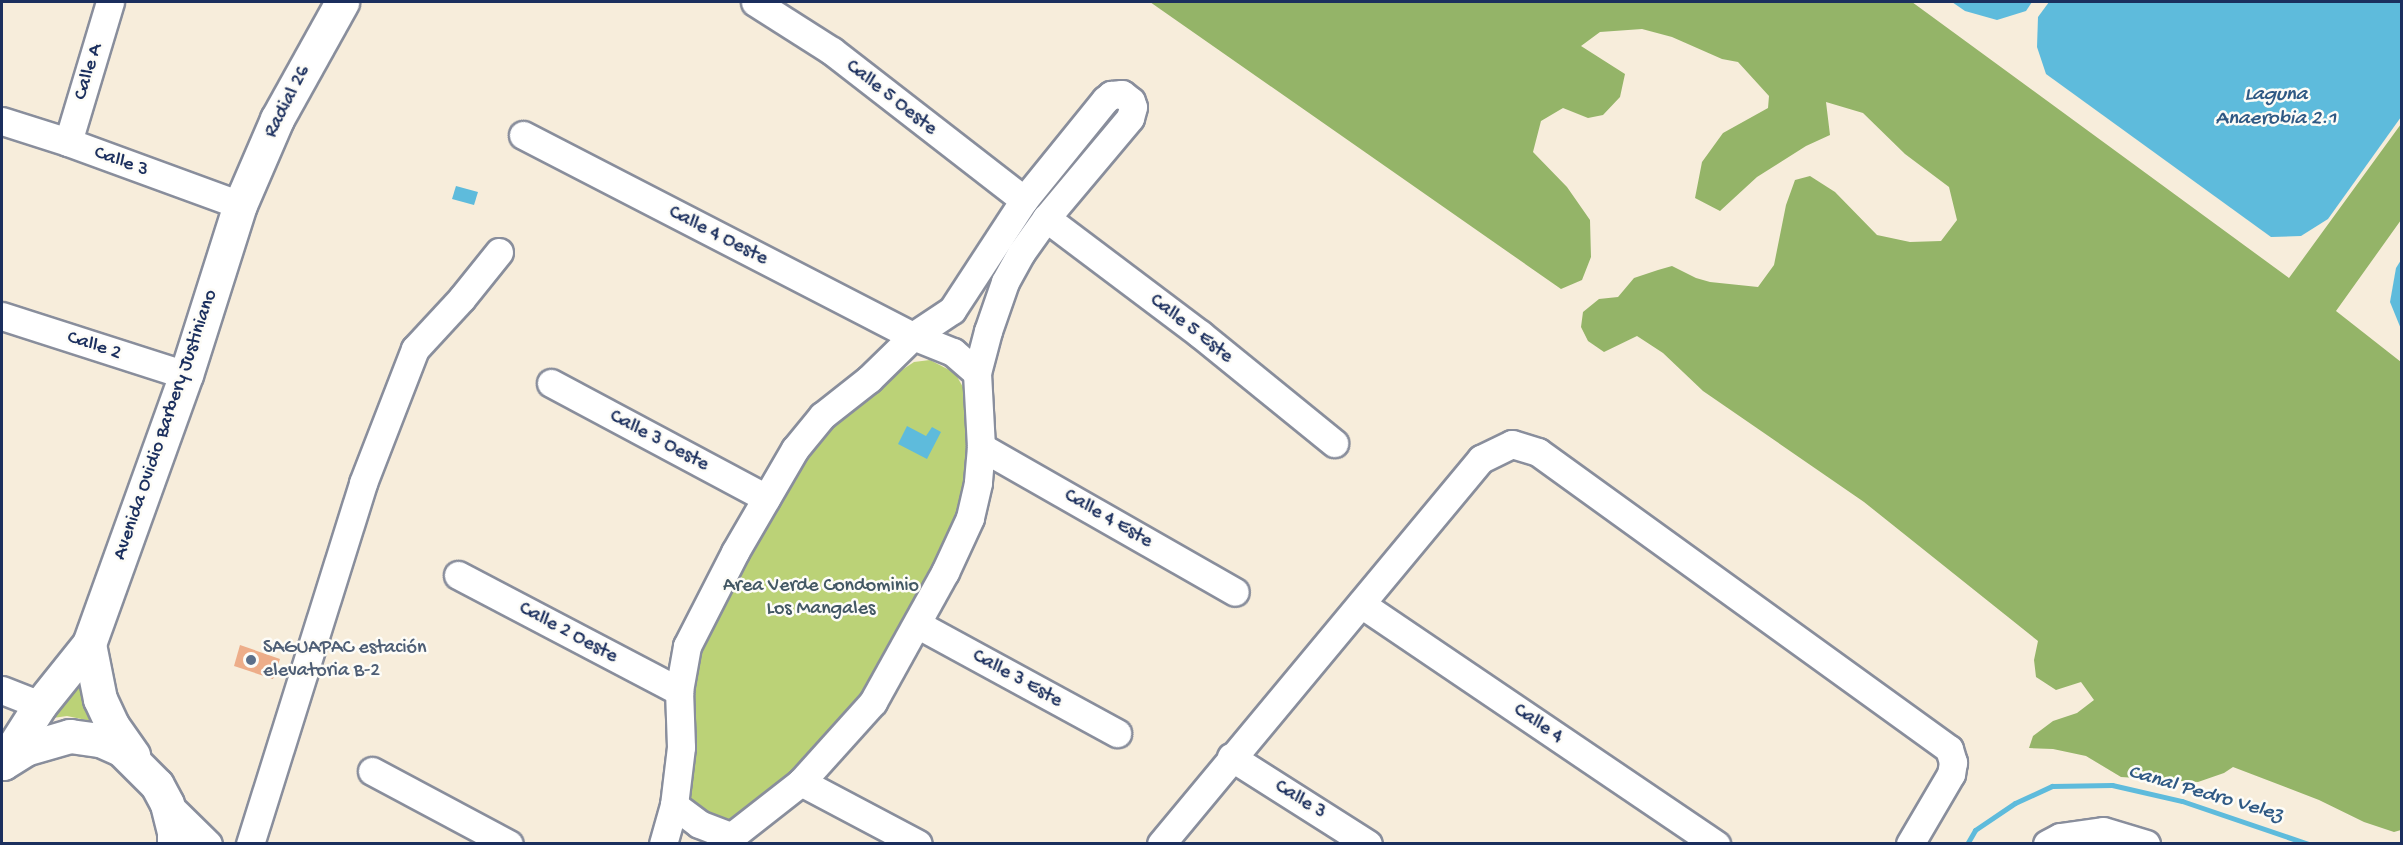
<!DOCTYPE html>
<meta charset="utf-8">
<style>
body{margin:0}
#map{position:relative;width:2403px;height:845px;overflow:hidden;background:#f7eddb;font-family:"Gochi Hand",sans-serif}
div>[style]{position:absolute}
.green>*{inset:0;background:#bbd277}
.forest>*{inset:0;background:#94b468}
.water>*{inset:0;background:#5ebbdc}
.stream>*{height:5px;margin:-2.5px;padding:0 2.5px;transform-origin:2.5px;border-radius:2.5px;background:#5ebbdc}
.building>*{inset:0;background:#edad89}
.roads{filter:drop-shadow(2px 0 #898e9c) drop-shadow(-2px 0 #898e9c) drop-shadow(0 2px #898e9c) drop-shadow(0 -2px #898e9c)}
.minor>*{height:27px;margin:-13.5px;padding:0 13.5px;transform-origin:13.5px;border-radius:13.5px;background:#fff}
.major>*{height:33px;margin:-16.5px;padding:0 16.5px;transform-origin:16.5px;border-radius:16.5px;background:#fff}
.dots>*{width:16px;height:16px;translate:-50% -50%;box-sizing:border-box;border:3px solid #fdfcf7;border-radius:50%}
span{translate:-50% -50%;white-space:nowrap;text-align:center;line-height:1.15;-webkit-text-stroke:5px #fdfcf7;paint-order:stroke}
.street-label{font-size:20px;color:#1b2f5e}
.park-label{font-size:20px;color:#435864}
.service-label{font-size:20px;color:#4e5e75}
.left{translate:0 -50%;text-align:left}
.water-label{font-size:21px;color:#2f5984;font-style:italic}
.frame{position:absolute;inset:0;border:3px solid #1b2f5e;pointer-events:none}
</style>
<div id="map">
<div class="green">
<div style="clip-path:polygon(930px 360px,955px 373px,964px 389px,969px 436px,965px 484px,952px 526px,928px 582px,855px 705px,795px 772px,729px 822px,709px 816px,690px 803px,685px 788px,691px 690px,717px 603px,798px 457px,852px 403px,914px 362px)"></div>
<div style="clip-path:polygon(76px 675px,91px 721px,67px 716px,46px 719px)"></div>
</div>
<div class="forest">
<div style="clip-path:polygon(1150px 2px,1912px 2px,2289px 278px,2401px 124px,2401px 220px,2336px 311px,2401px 362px,2401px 830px,2394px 832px,2364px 822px,2319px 800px,2233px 767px,2224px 773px,2198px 782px,2121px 777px,2086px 756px,2053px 749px,2029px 748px,2033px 736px,2053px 721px,2077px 713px,2094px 700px,2081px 682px,2056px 690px,2036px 677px,2034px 660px,2038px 641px,1864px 502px,1703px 391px,1663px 353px,1637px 336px,1604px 352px,1588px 341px,1581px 327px,1583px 312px,1599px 299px,1618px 297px,1634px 278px,1658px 270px,1672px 266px,1696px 278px,1710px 282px,1758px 287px,1774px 265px,1786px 205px,1795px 180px,1810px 176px,1835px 192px,1877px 235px,1910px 242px,1941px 241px,1957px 220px,1949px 187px,1905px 154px,1863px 113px,1826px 102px,1830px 135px,1806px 146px,1757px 177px,1720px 211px,1695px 198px,1702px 162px,1723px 133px,1768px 108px,1769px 96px,1738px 62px,1722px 59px,1672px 37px,1642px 29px,1600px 32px,1581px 46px,1625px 74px,1620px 97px,1603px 115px,1588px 118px,1563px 108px,1541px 121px,1533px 152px,1567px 187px,1590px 220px,1591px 257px,1582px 280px,1561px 289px)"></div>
</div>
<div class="water">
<div style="clip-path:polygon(1952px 2px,2032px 2px,2026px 11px,1997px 20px,1965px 11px)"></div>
<div style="clip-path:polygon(2049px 2px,2401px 2px,2401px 117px,2328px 219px,2301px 236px,2271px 237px,2046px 74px,2037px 47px,2038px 17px)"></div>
<div style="clip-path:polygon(456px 186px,478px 192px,474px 205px,452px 199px)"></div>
<div style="clip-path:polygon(2401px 260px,2401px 329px,2390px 302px,2396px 268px)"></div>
<div style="clip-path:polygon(907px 426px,926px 436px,932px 427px,941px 432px,927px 459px,898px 444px)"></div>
</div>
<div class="stream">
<div style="left:1967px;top:844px;width:16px;rotate:-60deg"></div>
<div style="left:1975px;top:830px;width:48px;rotate:-34deg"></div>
<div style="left:2015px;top:803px;width:41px;rotate:-24.7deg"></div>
<div style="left:2052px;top:786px;width:60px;rotate:-1deg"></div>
<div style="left:2112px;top:785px;width:72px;rotate:12.9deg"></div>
<div style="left:2182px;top:801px;width:133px;rotate:18.8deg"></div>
</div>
<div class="building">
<div style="clip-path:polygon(240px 645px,280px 659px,273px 679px,234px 666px)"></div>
</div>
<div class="roads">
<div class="minor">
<div style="left:755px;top:2px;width:91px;rotate:32.5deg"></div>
<div style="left:832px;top:51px;width:243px;rotate:37.8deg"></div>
<div style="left:2px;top:121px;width:69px;rotate:17.7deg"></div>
<div style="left:68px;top:142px;width:183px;rotate:20.1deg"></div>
<div style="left:523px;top:135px;width:439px;rotate:27.3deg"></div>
<div style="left:913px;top:336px;width:43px;rotate:21.8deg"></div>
<div style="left:953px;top:352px;width:32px;rotate:41deg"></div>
<div style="left:68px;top:142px;width:146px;rotate:-73.3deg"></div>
<div style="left:1046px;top:218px;width:193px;rotate:37deg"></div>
<div style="left:1200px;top:334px;width:173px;rotate:39.1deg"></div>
<div style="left:2px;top:316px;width:193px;rotate:17.8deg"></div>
<div style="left:551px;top:383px;width:244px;rotate:28.1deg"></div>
<div style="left:981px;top:447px;width:292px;rotate:29.7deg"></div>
<div style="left:458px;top:575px;width:250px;rotate:27.7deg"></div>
<div style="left:1361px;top:604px;width:429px;rotate:34.1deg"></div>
<div style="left:917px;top:624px;width:228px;rotate:28.6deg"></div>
<div style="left:2px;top:690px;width:41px;rotate:21.5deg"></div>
<div style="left:1231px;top:757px;width:162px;rotate:32.4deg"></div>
<div style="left:372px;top:771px;width:155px;rotate:28.1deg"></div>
<div style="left:801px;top:782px;width:132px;rotate:27.9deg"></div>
<div style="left:167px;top:804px;width:57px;rotate:44.3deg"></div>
<div style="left:674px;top:805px;width:31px;rotate:37deg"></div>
<div style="left:699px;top:824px;width:33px;rotate:21deg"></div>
<div style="left:250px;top:844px;width:378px;rotate:-72.6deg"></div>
<div style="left:363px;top:483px;width:144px;rotate:-68.8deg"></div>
<div style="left:415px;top:349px;width:69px;rotate:-47.3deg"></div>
<div style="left:462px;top:298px;width:59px;rotate:-51.2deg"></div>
<div style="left:663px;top:844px;width:41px;rotate:-74.2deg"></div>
<div style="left:674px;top:805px;width:58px;rotate:-83.1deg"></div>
<div style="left:681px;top:747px;width:56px;rotate:-92deg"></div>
<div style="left:679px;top:691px;width:46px;rotate:-79.9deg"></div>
<div style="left:687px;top:646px;width:106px;rotate:-62.9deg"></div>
<div style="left:735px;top:552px;width:119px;rotate:-59.8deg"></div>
<div style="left:795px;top:449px;width:43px;rotate:-50.7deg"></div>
<div style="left:822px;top:416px;width:60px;rotate:-38.2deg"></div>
<div style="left:869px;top:379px;width:62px;rotate:-44.3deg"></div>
<div style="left:913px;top:336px;width:47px;rotate:-33.7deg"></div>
<div style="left:952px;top:310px;width:131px;rotate:-56.8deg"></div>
<div style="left:1024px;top:200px;width:129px;rotate:-51deg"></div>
<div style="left:1105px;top:100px;width:8px;rotate:-40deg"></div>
<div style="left:1111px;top:95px;width:11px;rotate:-5deg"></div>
<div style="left:1122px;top:94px;width:11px;rotate:38deg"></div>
<div style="left:1131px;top:101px;width:6px;rotate:72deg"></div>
<div style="left:1133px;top:107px;width:11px;rotate:105deg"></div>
<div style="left:1130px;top:118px;width:131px;rotate:130deg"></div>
<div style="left:1046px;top:218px;width:43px;rotate:125.5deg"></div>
<div style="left:1021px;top:253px;width:33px;rotate:119deg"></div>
<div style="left:1005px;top:282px;width:52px;rotate:109.1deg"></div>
<div style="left:988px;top:331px;width:43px;rotate:104.7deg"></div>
<div style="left:977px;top:373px;width:74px;rotate:86.9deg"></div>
<div style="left:981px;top:447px;width:36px;rotate:95deg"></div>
<div style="left:978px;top:483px;width:36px;rotate:103deg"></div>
<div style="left:970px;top:518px;width:60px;rotate:114.8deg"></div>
<div style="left:945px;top:572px;width:149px;rotate:119deg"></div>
<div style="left:873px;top:702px;width:108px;rotate:132deg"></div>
<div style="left:801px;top:782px;width:100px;rotate:141.9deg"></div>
<div style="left:1161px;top:844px;width:501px;rotate:-50.27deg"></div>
<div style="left:1481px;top:459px;width:34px;rotate:-26deg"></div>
<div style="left:1512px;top:444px;width:27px;rotate:17deg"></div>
<div style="left:1538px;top:452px;width:507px;rotate:35.85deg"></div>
<div style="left:1949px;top:749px;width:14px;rotate:73deg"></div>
<div style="left:1953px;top:762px;width:12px;rotate:99deg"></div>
<div style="left:1951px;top:774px;width:81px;rotate:120.4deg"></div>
<div style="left:2047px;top:844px;width:15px;rotate:-28deg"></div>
<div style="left:2060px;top:837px;width:43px;rotate:-7.9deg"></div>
<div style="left:2103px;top:831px;width:45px;rotate:16.8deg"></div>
</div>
<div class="major">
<div style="left:89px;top:644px;width:56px;rotate:78.7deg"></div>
<div style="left:100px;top:699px;width:29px;rotate:65deg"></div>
<div style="left:112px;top:725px;width:37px;rotate:55deg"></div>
<div style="left:3px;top:763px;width:69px;rotate:-57.5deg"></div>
<div style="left:40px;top:705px;width:78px;rotate:-51.2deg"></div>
<div style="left:89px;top:644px;width:286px;rotate:-70.2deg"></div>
<div style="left:186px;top:375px;width:178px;rotate:-72.4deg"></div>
<div style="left:240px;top:205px;width:94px;rotate:-66.7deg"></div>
<div style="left:277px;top:119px;width:134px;rotate:-60.9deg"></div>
<div style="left:3px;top:763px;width:26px;rotate:-32deg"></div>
<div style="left:25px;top:749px;width:47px;rotate:-16.1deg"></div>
<div style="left:70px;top:736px;width:30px;rotate:8deg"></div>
<div style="left:100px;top:740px;width:24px;rotate:24deg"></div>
<div style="left:122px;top:750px;width:49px;rotate:45deg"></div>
<div style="left:157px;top:785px;width:21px;rotate:62deg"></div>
<div style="left:167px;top:804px;width:30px;rotate:76deg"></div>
<div style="left:174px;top:833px;width:11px;rotate:90deg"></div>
</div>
</div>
<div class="dots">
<div style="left:251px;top:660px;background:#5c6f8a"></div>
</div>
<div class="street-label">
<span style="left:89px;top:72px;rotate:-73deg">Calle A</span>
<span style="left:891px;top:98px;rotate:38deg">Calle 5 Oeste</span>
<span style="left:288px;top:102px;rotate:-63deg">Radial 26</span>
<span style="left:121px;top:162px;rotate:20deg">Calle 3</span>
<span style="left:718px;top:236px;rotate:27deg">Calle 4 Oeste</span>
<span style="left:1191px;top:329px;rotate:38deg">Calle 5 Este</span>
<span style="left:94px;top:346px;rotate:18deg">Calle 2</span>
<span style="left:166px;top:425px;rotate:-71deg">Avenida Ovidio Barbery Justiniano</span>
<span style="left:659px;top:441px;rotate:28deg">Calle 3 Oeste</span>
<span style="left:1108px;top:519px;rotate:30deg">Calle 4 Este</span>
<span style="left:568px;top:633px;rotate:28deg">Calle 2 Oeste</span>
<span style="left:1017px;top:679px;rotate:29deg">Calle 3 Este</span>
<span style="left:1538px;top:724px;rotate:34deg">Calle 4</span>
<span style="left:1300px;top:800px;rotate:32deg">Calle 3</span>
</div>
<div class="park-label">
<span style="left:821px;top:598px">Area Verde Condominio<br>Los Mangales</span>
</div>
<div class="service-label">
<span class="left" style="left:263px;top:660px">SAGUAPAC estación<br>elevatoria B-2</span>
</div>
<div class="water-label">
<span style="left:2276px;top:108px">Laguna<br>Anaerobia 2.1</span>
<span style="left:2205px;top:795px;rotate:16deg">Canal Pedro Velez</span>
</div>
<div class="frame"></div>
</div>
